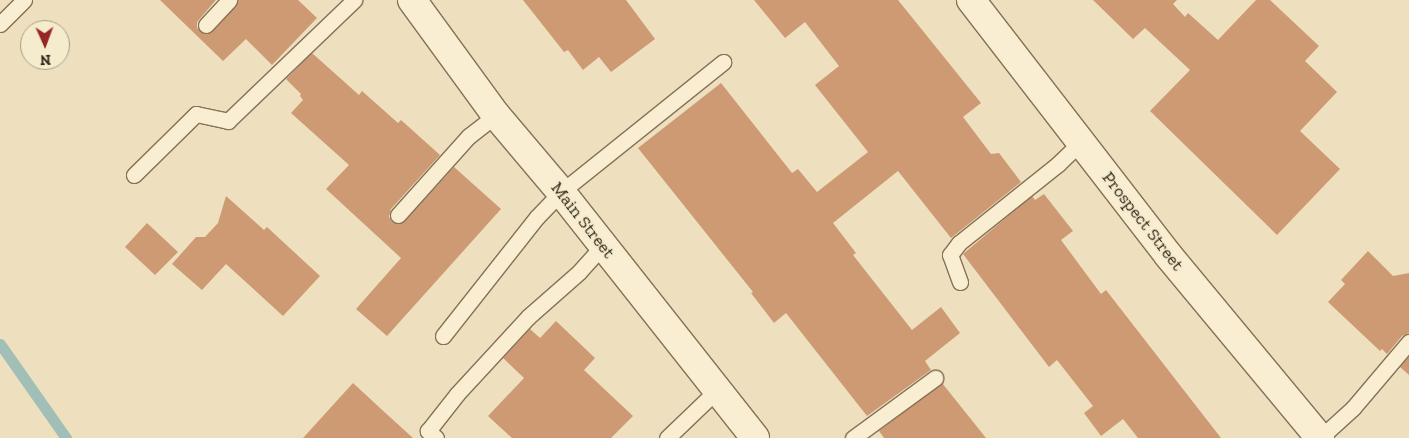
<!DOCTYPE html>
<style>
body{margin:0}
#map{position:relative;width:1409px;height:438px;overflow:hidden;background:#eee0be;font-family:"Zilla Slab",serif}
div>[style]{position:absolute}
.stream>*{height:11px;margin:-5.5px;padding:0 5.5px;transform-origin:5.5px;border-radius:5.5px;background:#a1bfb7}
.building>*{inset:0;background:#cd9a73}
.roads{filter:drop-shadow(1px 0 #867157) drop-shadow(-1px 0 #867157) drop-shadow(0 1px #867157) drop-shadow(0 -1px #867157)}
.service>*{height:15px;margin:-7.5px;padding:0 7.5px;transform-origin:7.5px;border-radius:7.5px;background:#f9eed1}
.minor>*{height:28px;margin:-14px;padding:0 14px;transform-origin:14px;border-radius:14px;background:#f9eed1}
span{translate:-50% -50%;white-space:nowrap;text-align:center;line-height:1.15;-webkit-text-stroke:4px #f5ebcd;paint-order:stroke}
.street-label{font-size:18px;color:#35281b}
.north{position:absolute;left:20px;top:20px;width:50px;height:50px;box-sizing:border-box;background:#f5ebcd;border:1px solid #a89d86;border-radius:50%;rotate:178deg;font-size:14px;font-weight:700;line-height:20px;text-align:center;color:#35281b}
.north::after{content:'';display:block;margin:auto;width:18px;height:22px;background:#962726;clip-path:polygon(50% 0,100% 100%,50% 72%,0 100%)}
</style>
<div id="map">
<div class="stream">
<div style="left:0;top:344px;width:115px;rotate:54.9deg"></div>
</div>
<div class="building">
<div style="clip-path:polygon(160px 0,216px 0,197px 22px,197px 28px,204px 34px,213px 31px,236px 6px,238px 0,298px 0,317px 18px,272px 65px,246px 39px,223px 61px)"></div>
<div style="clip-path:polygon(523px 0,626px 0,655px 39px,611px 72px,599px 57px,583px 70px,568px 50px,564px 52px)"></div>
<div style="clip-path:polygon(754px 0,898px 0,981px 103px,963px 117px,991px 154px,999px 153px,1021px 182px,951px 238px,898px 171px,833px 223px,856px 253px,853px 255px,912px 330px,941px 307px,960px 333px,925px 361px,931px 370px,867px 416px,786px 313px,774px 323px,751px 293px,753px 292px,638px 148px,721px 83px,792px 173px,798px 169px,817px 192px,868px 152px,815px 85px,839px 66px,805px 22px,785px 38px)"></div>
<div style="clip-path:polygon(1093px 0,1177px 0,1173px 4px,1185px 17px,1188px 13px,1218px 40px,1256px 0,1270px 0,1319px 46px,1305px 61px,1337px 92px,1300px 131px,1340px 169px,1277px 235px,1150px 111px,1190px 70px,1145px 28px,1133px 39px)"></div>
<div style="clip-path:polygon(312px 53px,359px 95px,362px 91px,398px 123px,401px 120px,440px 155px,391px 209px,389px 217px,392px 222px,400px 224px,405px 221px,454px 167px,501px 209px,387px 336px,356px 309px,401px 258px,326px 189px,349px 165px,291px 113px,303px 100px,300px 96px,301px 94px,286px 79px)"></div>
<div style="clip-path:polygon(1044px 194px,1073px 231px,1061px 240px,1101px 294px,1106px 290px,1221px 438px,1138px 438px,1123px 419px,1101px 436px,1084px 413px,1093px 406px,1057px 360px,1049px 367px,963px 254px,1032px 196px,1035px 200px)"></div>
<div style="clip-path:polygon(226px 196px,264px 230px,267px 227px,320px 276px,283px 316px,226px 264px,202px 290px,172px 264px,196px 237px,205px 237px,218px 223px)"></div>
<div style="clip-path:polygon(147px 223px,178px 252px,155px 275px,125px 247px)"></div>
<div style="clip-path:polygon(1368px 251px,1393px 276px,1409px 273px,1409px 333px,1402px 336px,1387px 354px,1382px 349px,1380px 351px,1328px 302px,1345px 284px,1341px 280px)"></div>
<div style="clip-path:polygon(556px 321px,595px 358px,584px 370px,633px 416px,611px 438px,512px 438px,488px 416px,524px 378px,503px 358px,530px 329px,540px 338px)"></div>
<div style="clip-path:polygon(1409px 356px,1409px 375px,1400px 367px)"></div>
<div style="clip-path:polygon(353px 383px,380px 408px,413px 438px,303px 438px)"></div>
<div style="clip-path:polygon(942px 383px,986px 438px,884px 438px,879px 431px)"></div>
</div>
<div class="roads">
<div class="service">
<div style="left:0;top:24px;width:34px;rotate:-45deg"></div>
<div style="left:206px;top:25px;width:34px;rotate:-47deg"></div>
<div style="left:134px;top:175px;width:87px;rotate:-44.5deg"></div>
<div style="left:196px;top:114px;width:33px;rotate:12deg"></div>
<div style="left:228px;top:121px;width:175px;rotate:-43.8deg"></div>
<div style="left:398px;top:215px;width:106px;rotate:-48.1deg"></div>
<div style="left:469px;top:136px;width:34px;rotate:-38deg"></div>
<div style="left:960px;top:282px;width:29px;rotate:-110deg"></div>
<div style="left:950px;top:255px;width:15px;rotate:-53deg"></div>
<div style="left:959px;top:243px;width:127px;rotate:-38.6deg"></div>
<div style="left:1058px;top:164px;width:32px;rotate:-44deg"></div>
<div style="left:443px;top:336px;width:152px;rotate:-51.7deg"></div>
<div style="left:537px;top:217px;width:35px;rotate:-46deg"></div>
<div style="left:561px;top:192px;width:208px;rotate:-38.7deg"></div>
<div style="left:436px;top:438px;width:11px;rotate:-139deg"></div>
<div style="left:428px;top:431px;width:47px;rotate:-51.9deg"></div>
<div style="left:457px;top:394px;width:105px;rotate:-47.3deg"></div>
<div style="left:528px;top:317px;width:68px;rotate:-41.4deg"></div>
<div style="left:579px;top:272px;width:36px;rotate:-48deg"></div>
<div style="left:667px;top:438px;width:69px;rotate:-43.8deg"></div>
<div style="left:853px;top:438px;width:102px;rotate:-36.2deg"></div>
<div style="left:1320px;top:438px;width:45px;rotate:-42.3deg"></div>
<div style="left:1353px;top:408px;width:87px;rotate:-49.7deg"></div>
</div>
<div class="minor">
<div style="left:412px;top:0;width:142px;rotate:53.9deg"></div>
<div style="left:496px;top:115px;width:101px;rotate:49.8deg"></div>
<div style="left:561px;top:192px;width:313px;rotate:51.7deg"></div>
<div style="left:971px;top:0;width:322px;rotate:52.3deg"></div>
<div style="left:1168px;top:255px;width:238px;rotate:50.3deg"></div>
</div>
</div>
<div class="street-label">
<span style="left:583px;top:220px;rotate:52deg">Main Street</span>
<span style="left:1143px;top:221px;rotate:52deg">Prospect Street</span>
</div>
<div class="north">N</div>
</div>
